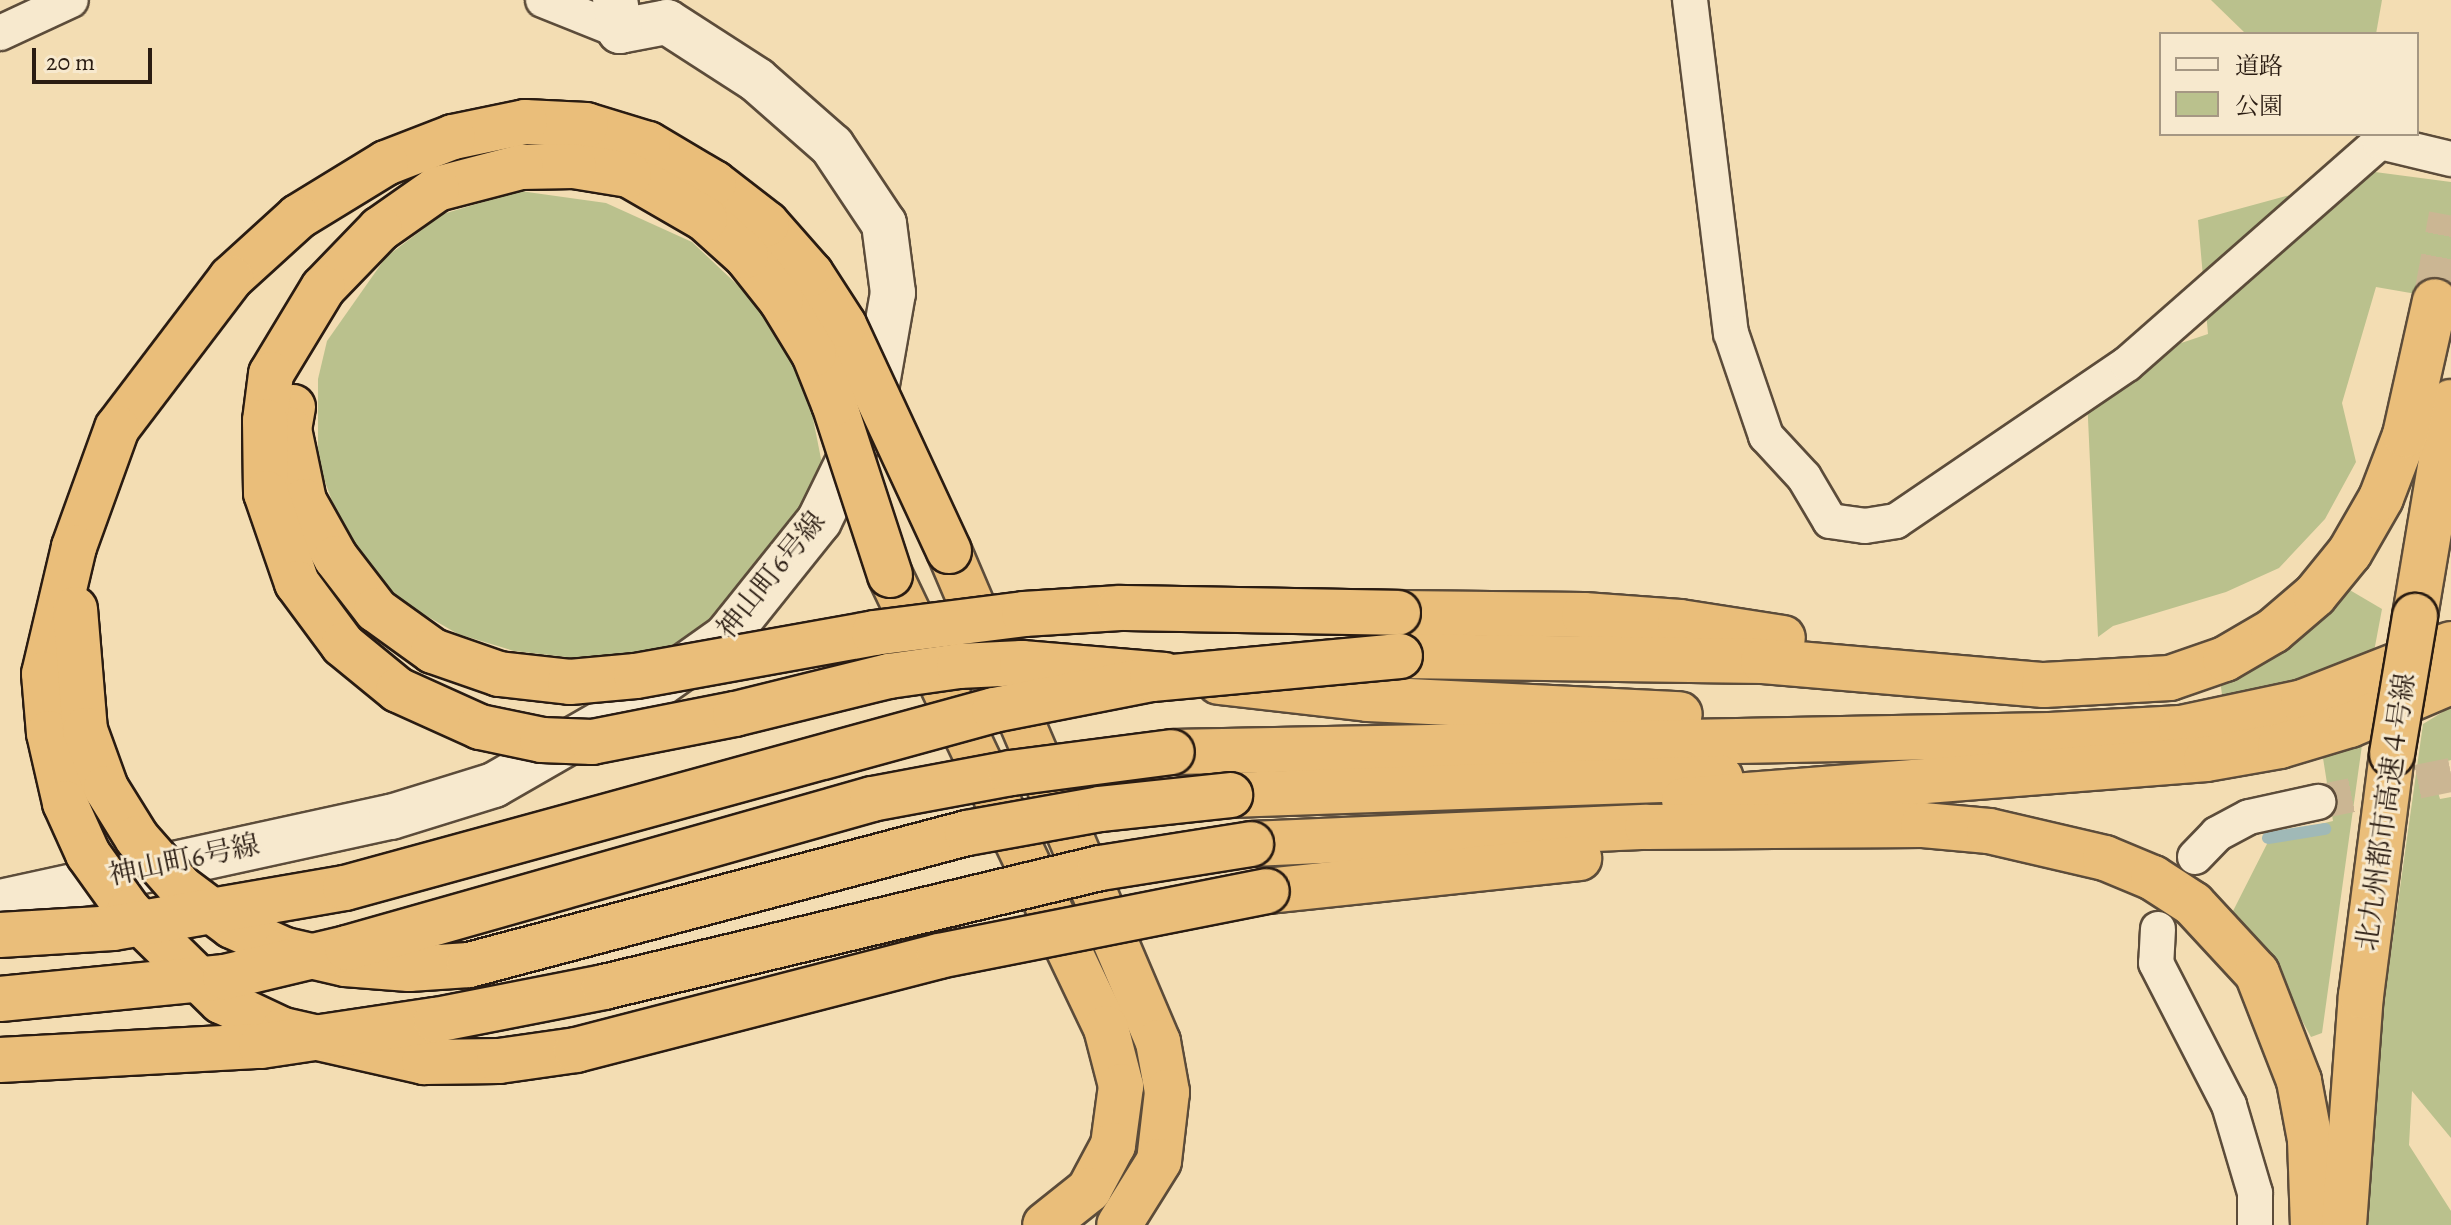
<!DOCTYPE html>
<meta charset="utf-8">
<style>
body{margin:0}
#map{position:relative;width:2451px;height:1225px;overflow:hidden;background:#f3ddb3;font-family:Alegreya,"Noto Serif JP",serif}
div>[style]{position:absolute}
.green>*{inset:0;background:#bac18d}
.stream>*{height:12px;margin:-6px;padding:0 6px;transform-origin:6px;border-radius:6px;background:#a0b9b7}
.minor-tunnel>*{height:34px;margin-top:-17px;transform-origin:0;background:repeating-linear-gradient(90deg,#cbb693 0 34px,transparent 0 51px)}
.motorway-tunnel>*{height:44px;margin-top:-22px;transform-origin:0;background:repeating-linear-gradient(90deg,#cbb693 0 44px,transparent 0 66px)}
.roads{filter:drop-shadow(2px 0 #5c4c3a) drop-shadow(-2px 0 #5c4c3a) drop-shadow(0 2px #5c4c3a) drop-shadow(0 -2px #5c4c3a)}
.minor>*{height:34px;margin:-17px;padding:0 17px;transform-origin:17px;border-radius:17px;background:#f7e9ce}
.tertiary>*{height:44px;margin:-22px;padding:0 22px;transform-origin:22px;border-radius:22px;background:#f7e9ce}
.motorway>*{height:44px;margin:-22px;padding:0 22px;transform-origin:22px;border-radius:22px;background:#eabe7a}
.bridges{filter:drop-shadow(2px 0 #2a1c12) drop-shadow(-2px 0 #2a1c12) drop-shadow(0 2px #2a1c12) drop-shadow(0 -2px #2a1c12)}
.motorway-bridge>*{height:44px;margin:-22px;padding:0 22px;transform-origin:22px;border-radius:22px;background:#eabe7a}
span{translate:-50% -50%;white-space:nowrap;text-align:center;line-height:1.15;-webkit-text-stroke:6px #f7e9ce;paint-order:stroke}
.street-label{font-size:28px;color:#2a1c12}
.legend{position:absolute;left:2159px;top:32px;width:260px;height:104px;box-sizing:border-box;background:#f7e9ce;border:2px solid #a59783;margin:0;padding:10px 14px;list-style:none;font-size:24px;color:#2a1c12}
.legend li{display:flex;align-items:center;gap:16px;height:40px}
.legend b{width:40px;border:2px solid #a59783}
.scale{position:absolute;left:32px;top:48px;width:120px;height:36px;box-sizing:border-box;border:4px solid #2a1c12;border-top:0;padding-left:10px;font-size:24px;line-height:28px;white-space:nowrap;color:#2a1c12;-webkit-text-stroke:6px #f7e9ce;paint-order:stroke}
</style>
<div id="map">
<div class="green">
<div style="clip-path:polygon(2211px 0,2382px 0,2376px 34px,2246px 34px)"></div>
<div style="clip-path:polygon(2375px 172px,2451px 182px,2451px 300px,2376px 287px,2342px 403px,2356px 462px,2325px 519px,2279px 568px,2226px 592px,2113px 626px,2098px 637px,2086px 375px,2208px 334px,2198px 220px)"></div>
<div style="clip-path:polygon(520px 191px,606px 203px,692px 242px,766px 312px,805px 378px,825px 479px,699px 646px,593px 660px,514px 651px,458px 634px,404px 603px,348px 544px,318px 463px,318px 379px,327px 341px,386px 257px,443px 214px)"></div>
<div style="clip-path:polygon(2348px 589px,2382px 609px,2373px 657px,2317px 683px,2223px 702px,2220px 680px)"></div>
<div style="clip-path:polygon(2451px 707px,2451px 760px,2430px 766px,2440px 799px,2451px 797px,2451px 1138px,2412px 1091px,2409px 1145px,2451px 1211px,2451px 1225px,2365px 1225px,2378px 1045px,2423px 724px)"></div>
<div style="clip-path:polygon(2362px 745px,2322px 1033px,2311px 1037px,2273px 967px,2232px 913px,2271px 836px,2333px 821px,2323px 758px)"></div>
</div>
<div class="stream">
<div style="left:2268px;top:838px;width:58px;rotate:-9deg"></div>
</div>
<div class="minor-tunnel">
<div style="left:2318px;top:802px;width:136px;rotate:-11.5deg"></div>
</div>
<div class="motorway-tunnel">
<div style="left:2435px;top:301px;width:87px;rotate:-79.5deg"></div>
</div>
<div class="roads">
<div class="minor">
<div style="left:543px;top:0;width:83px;rotate:21.9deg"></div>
<div style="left:1690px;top:0;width:336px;rotate:83deg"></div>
<div style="left:1731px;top:333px;width:109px;rotate:71.2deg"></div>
<div style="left:1766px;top:436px;width:56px;rotate:47.2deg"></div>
<div style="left:1804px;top:477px;width:51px;rotate:59.4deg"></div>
<div style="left:1830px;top:521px;width:35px;rotate:8deg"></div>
<div style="left:1865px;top:526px;width:31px;rotate:-9deg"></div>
<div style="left:1896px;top:521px;width:279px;rotate:-34.2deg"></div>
<div style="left:2127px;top:364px;width:337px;rotate:-41.3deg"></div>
<div style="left:2380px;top:142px;width:73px;rotate:13.5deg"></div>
<div style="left:0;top:33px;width:78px;rotate:-24.9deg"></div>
<div style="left:2195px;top:857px;width:32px;rotate:-46deg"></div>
<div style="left:2217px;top:834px;width:36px;rotate:-28deg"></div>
<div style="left:2249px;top:817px;width:71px;rotate:-12.3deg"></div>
<div style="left:2158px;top:929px;width:34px;rotate:93deg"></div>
<div style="left:2156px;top:963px;width:160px;rotate:62.8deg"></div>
<div style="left:2229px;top:1105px;width:92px;rotate:73.5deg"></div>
<div style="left:2255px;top:1193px;width:32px;rotate:90deg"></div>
</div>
<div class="tertiary">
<div style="left:0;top:902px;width:400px;rotate:-12.3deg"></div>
<div style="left:391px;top:817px;width:108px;rotate:-17.3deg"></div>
<div style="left:494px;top:785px;width:144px;rotate:-29.9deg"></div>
<div style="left:619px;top:713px;width:131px;rotate:-35.4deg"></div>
<div style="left:726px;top:637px;width:149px;rotate:-51.3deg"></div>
<div style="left:819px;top:521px;width:120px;rotate:-63.9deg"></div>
<div style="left:872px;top:413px;width:122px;rotate:-80.1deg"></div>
<div style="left:893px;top:293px;width:70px;rotate:-97.4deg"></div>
<div style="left:884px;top:224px;width:94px;rotate:-123.7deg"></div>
<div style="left:832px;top:146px;width:100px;rotate:-138.7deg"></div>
<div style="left:757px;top:80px;width:107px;rotate:-147.2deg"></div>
<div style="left:667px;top:22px;width:48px;rotate:169.2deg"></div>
<div style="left:620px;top:31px;width:31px;rotate:-99deg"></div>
</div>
<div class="motorway">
<div style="left:949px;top:551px;width:534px;rotate:66.94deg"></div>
<div style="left:1158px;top:1042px;width:51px;rotate:79.8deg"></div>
<div style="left:1167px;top:1092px;width:69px;rotate:96.6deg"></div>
<div style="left:1159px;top:1161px;width:75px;rotate:122deg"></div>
<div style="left:890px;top:575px;width:502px;rotate:64.51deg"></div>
<div style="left:1106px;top:1028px;width:60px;rotate:75.5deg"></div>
<div style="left:1121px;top:1086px;width:60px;rotate:97.7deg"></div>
<div style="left:1113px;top:1145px;width:51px;rotate:118.1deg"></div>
<div style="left:1089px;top:1190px;width:56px;rotate:141.5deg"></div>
<div style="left:1398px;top:613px;width:186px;rotate:0.6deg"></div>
<div style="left:1584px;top:615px;width:96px;rotate:4.2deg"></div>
<div style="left:1680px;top:622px;width:104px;rotate:8.8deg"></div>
<div style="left:2415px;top:616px;width:217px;rotate:-80.5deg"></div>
<div style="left:1400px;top:656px;width:363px;rotate:0.8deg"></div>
<div style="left:1763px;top:661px;width:282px;rotate:4.9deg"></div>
<div style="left:2044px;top:685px;width:126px;rotate:-3.2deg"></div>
<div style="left:2170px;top:678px;width:58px;rotate:-19.1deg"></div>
<div style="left:2225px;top:659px;width:56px;rotate:-30.3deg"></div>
<div style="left:2273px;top:631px;width:55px;rotate:-40.6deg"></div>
<div style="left:2315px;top:595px;width:55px;rotate:-50.9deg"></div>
<div style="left:2350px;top:552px;width:62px;rotate:-60.1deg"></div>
<div style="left:2381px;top:498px;width:67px;rotate:-69.1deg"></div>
<div style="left:2405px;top:435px;width:137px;rotate:-77.4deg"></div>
<div style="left:1219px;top:682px;width:150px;rotate:6.5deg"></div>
<div style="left:1368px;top:699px;width:312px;rotate:2.8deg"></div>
<div style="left:1172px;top:752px;width:878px;rotate:-1.11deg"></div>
<div style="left:2050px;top:735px;width:131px;rotate:-3.1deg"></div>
<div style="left:2181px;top:728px;width:125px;rotate:-12deg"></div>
<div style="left:2303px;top:702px;width:159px;rotate:-21.4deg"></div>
<div style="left:1230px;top:795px;width:491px;rotate:-2deg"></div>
<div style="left:1684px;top:800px;width:524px;rotate:-4.49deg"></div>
<div style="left:2206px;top:759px;width:75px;rotate:-10deg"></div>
<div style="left:2280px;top:746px;width:73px;rotate:-16.7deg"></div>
<div style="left:2350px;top:725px;width:110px;rotate:-23.1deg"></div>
<div style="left:1251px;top:844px;width:396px;rotate:-2.5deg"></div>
<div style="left:1647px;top:827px;width:276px;rotate:-0.4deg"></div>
<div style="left:1923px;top:825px;width:66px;rotate:5.2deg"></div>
<div style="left:1989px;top:831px;width:119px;rotate:13.1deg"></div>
<div style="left:2105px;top:858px;width:52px;rotate:22.6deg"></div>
<div style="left:2153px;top:878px;width:48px;rotate:33deg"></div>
<div style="left:2193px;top:904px;width:94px;rotate:47.2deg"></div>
<div style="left:2257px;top:973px;width:116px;rotate:68.7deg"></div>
<div style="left:2299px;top:1081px;width:60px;rotate:79.4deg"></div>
<div style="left:2310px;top:1140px;width:85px;rotate:88deg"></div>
<div style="left:1267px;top:891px;width:314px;rotate:-6deg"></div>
<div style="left:2344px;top:1225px;width:230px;rotate:-85.8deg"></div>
<div style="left:2361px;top:996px;width:244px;rotate:-82.7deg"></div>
</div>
</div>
<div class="bridges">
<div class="motorway-bridge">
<div style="left:293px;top:407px;width:22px;rotate:100deg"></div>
<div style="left:289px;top:429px;width:74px;rotate:78.2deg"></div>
<div style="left:304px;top:501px;width:65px;rotate:60.7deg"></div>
<div style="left:336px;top:558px;width:66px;rotate:52.4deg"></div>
<div style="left:376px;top:610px;width:70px;rotate:35.7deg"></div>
<div style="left:433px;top:651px;width:70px;rotate:19.2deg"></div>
<div style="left:499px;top:674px;width:71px;rotate:6.4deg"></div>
<div style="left:570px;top:682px;width:66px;rotate:-5.2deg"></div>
<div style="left:636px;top:676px;width:242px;rotate:-10.2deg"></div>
<div style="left:874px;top:633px;width:151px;rotate:-7.2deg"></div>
<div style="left:1024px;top:614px;width:96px;rotate:-3.6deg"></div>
<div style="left:1120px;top:608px;width:278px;rotate:1deg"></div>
<div style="left:949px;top:551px;width:249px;rotate:-114.9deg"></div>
<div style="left:844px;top:325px;width:61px;rotate:-122.9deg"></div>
<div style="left:811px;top:274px;width:67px;rotate:-131.3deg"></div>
<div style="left:767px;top:224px;width:67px;rotate:-142.3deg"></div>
<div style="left:714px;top:183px;width:77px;rotate:-149.4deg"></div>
<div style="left:648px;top:144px;width:65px;rotate:-163deg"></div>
<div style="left:586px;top:125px;width:61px;rotate:-177.2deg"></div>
<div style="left:525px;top:122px;width:74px;rotate:168.2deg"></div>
<div style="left:453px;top:137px;width:72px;rotate:158.8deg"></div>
<div style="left:386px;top:163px;width:103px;rotate:148.5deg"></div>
<div style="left:298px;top:217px;width:91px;rotate:137.7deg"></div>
<div style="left:231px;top:278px;width:188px;rotate:127.2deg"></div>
<div style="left:117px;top:428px;width:127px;rotate:109.9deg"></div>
<div style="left:74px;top:547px;width:130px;rotate:103.3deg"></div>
<div style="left:44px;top:674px;width:59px;rotate:85.2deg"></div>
<div style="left:49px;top:733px;width:72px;rotate:77.1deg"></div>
<div style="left:65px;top:803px;width:56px;rotate:65.7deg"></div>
<div style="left:88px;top:854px;width:70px;rotate:54.3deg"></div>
<div style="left:129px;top:911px;width:129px;rotate:44.4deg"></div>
<div style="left:221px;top:1001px;width:68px;rotate:25.1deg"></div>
<div style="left:283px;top:1030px;width:145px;rotate:12.8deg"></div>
<div style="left:424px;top:1062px;width:75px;rotate:-0.8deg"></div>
<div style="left:499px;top:1061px;width:78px;rotate:-8.1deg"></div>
<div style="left:576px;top:1050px;width:375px;rotate:-14.5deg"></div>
<div style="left:939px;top:956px;width:334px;rotate:-11.2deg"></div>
<div style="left:890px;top:575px;width:180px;rotate:-108.1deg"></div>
<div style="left:834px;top:404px;width:54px;rotate:-111.8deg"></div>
<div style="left:814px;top:354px;width:63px;rotate:-121.4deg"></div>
<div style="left:781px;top:300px;width:56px;rotate:-128.5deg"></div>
<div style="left:746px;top:256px;width:55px;rotate:-137.9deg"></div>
<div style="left:705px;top:219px;width:88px;rotate:-149.9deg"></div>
<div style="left:629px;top:175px;width:56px;rotate:-170.7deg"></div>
<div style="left:574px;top:166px;width:53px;rotate:178.9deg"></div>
<div style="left:521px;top:167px;width:87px;rotate:165.3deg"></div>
<div style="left:437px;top:189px;width:70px;rotate:144.9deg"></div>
<div style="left:380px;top:229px;width:82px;rotate:134deg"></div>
<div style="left:323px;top:288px;width:100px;rotate:121.2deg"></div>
<div style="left:271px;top:374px;width:47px;rotate:97.3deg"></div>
<div style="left:265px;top:421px;width:72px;rotate:89.2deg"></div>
<div style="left:266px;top:493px;width:95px;rotate:71deg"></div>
<div style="left:297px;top:583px;width:77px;rotate:53.4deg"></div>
<div style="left:343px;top:645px;width:71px;rotate:39.3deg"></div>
<div style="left:398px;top:690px;width:90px;rotate:24.3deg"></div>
<div style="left:480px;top:727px;width:63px;rotate:11.8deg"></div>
<div style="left:542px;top:740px;width:50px;rotate:2.3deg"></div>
<div style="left:592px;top:742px;width:146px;rotate:-11.1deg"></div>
<div style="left:735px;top:714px;width:159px;rotate:-13.9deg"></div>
<div style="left:889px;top:676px;width:71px;rotate:-8.1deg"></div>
<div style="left:959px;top:666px;width:63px;rotate:-2.7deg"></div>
<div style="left:1022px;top:663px;width:143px;rotate:4.8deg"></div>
<div style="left:75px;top:609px;width:121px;rotate:85.3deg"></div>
<div style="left:85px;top:730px;width:62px;rotate:70.1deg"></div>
<div style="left:106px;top:788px;width:59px;rotate:58.2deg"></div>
<div style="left:137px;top:838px;width:65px;rotate:48.7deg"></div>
<div style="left:180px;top:887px;width:65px;rotate:36.9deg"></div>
<div style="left:232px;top:926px;width:58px;rotate:24.4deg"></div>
<div style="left:285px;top:950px;width:62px;rotate:13.1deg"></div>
<div style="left:345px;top:964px;width:64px;rotate:4.5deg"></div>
<div style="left:409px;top:969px;width:60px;rotate:-3.8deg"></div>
<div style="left:469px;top:965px;width:515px;rotate:-14.85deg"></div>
<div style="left:967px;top:833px;width:135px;rotate:-10.2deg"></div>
<div style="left:1100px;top:809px;width:131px;rotate:-6.1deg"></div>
<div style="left:2392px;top:754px;width:140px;rotate:-80.5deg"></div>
<div style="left:0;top:935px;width:113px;rotate:-3.5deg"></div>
<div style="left:113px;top:928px;width:235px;rotate:-9.8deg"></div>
<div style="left:345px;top:888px;width:673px;rotate:-15.34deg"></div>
<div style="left:994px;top:710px;width:161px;rotate:-11.1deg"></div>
<div style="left:1152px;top:679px;width:249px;rotate:-5.3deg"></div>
<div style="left:0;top:999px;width:226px;rotate:-5.6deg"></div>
<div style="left:225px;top:977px;width:125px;rotate:-13.4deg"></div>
<div style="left:347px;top:948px;width:546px;rotate:-15.84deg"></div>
<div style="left:872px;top:799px;width:141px;rotate:-10.6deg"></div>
<div style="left:1011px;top:773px;width:162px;rotate:-7.4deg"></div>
<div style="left:0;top:1060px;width:261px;rotate:-3.1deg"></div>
<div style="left:261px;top:1046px;width:177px;rotate:-8.5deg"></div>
<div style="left:436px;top:1020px;width:171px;rotate:-11.1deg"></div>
<div style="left:604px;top:987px;width:510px;rotate:-13.49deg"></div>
<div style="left:1100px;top:868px;width:153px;rotate:-9deg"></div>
</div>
</div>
<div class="street-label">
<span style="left:771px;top:575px;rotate:-51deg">神山町6号線</span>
<span style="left:2386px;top:812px;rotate:-82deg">北九州都市高速４号線</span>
<span style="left:184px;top:860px;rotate:-12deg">神山町6号線</span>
</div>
<ul class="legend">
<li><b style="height:10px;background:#f7e9ce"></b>道路</li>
<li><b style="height:22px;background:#bac18d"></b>公園</li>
</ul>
<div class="scale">20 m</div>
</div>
